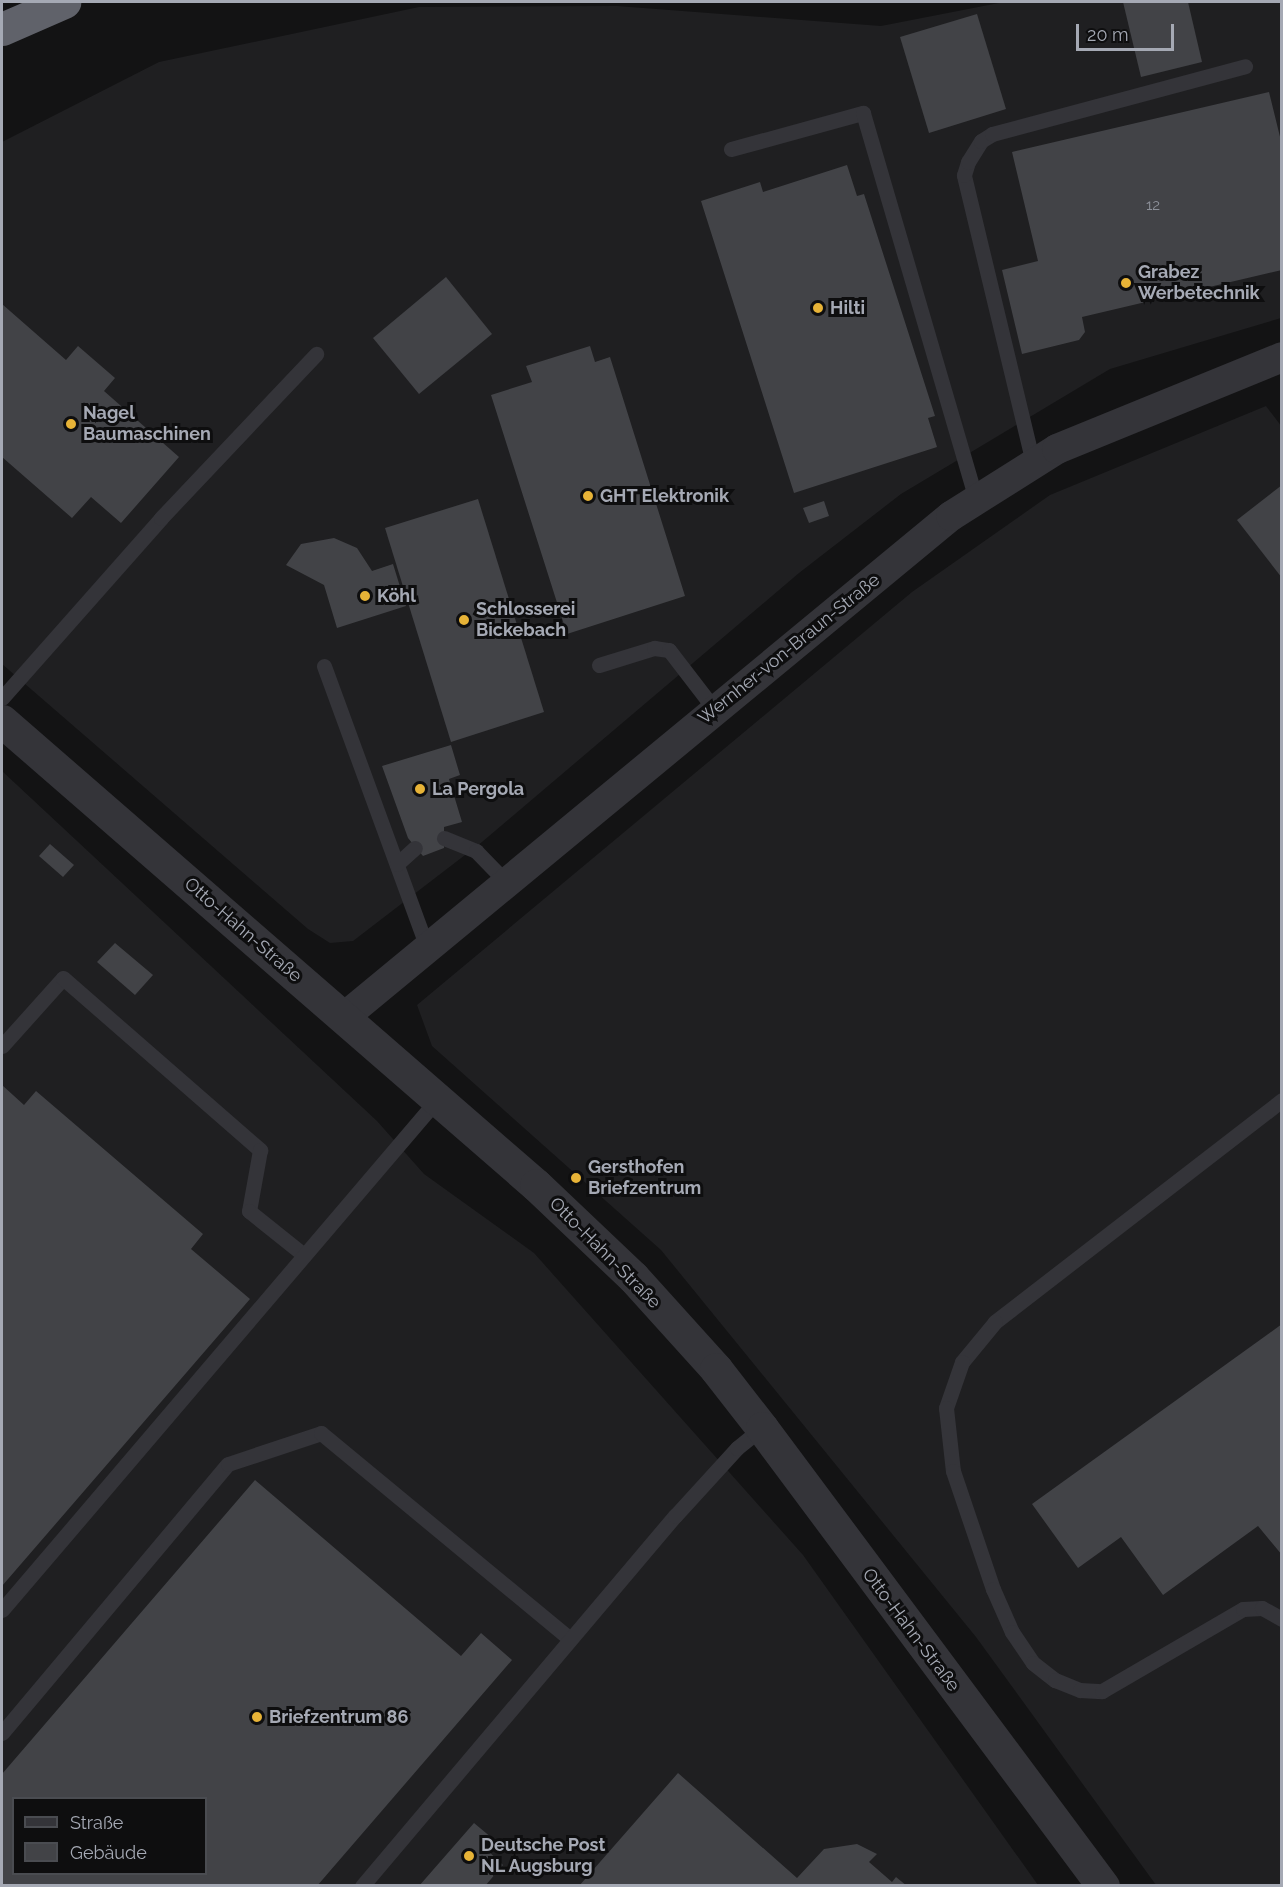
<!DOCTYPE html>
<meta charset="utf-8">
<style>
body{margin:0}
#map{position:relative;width:1283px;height:1887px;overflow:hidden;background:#131314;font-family:Raleway,sans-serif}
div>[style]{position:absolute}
.built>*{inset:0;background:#1f1f21}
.building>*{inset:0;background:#424347}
.service>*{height:15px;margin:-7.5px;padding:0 7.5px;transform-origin:7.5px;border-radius:7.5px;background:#343439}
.minor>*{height:30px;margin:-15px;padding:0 15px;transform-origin:15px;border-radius:15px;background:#343439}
.tertiary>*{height:33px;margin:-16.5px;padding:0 16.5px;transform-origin:16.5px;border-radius:16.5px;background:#343439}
.motorway>*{height:33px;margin:-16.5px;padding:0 16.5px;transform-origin:16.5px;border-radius:16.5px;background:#60626a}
.dots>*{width:16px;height:16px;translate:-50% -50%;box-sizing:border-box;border:3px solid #0e0e0f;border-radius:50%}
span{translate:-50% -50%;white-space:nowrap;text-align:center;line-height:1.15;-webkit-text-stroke:6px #0e0e0f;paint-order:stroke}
.number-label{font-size:15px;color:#8c9099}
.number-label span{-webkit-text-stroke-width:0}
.poi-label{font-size:18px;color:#a5a9b4;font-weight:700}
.left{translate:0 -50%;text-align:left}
.street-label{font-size:18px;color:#a5a9b4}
.frame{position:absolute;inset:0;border:3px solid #a5a9b4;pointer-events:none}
.legend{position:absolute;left:12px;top:1797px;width:195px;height:78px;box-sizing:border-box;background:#0e0e0f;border:2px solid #4a4c51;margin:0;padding:8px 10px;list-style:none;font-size:18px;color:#a5a9b4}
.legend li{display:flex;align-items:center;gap:12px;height:30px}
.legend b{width:30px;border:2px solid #4a4c51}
.scale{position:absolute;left:1076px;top:24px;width:98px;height:27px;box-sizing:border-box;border:3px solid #a5a9b4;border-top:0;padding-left:8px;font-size:18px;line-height:21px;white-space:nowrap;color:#a5a9b4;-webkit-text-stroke:4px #0e0e0f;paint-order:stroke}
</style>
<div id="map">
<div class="built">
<div style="clip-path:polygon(1004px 2px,1281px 2px,1281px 318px,1110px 369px,901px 494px,799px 573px,482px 842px,353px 941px,330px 943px,308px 929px,2px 664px,2px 142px,159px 62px,419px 7px,617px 6px,881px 26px)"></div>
<div style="clip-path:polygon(1266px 406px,1282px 427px,1281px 1885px,1156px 1885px,976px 1637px,661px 1250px,432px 1046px,417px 1005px,912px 592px,1050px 495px)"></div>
<div style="clip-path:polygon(evenodd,2px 771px,377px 1121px,424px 1174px,534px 1253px,803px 1555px,1038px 1885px,2px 1885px,2px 771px,14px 1798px,206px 1798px,206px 1874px,14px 1874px,14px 1798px)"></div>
</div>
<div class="building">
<div style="clip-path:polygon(1123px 2px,1188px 2px,1202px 62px,1141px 77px)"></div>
<div style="clip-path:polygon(977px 14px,1006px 109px,929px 133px,900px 37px)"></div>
<div style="clip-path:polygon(1269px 92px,1282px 145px,1282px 270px,1082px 317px,1085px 332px,1079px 340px,1022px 354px,1002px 270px,1038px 261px,1012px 152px)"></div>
<div style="clip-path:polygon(847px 165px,857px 196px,864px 194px,935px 416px,928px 418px,937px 447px,794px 493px,701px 201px,760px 182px,763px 192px)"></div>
<div style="clip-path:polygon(446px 277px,492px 334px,419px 394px,373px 338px)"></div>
<div style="clip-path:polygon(2px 304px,66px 360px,78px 346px,115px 378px,104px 391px,179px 457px,121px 523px,91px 497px,72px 518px,2px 457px)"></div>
<div style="clip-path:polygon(590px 346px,595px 362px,610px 357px,685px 596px,567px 634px,491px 395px,532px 382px,526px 366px)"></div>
<div style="clip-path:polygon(1282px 485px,1282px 578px,1237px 520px)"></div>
<div style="clip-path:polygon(478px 499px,544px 712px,451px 742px,385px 528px)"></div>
<div style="clip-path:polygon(824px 501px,829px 516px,809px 523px,803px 508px)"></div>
<div style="clip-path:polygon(334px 538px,357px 548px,372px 571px,393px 564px,406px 606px,337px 628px,324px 585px,286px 565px,301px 544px)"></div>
<div style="clip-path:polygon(451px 745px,460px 775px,449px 779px,462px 822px,444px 827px,444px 848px,423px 856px,408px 838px,382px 766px)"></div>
<div style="clip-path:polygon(50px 844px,74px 865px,63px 877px,39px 856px)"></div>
<div style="clip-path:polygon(115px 943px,153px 975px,135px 995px,97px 962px)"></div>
<div style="clip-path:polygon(2px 1085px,24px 1105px,36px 1091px,203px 1234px,191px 1249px,250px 1299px,2px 1586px)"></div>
<div style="clip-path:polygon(1282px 1324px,1282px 1555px,1258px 1526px,1163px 1595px,1121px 1537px,1078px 1568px,1032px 1504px)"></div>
<div style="clip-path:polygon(evenodd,255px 1480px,461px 1656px,481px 1633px,512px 1660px,317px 1886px,2px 1886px,2px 1774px,255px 1480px,14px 1798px,206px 1798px,206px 1874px,14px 1874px,14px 1798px)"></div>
<div style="clip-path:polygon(678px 1773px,797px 1878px,824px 1849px,857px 1844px,877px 1854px,869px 1862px,892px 1882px,896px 1877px,907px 1886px,579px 1886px)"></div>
<div style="clip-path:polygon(474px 1823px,492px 1838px,484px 1847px,503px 1865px,485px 1886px,419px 1886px)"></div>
</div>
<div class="service">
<div style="left:731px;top:149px;width:137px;rotate:-15.3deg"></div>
<div style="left:863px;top:113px;width:402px;rotate:73.7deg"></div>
<div style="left:1033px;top:463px;width:296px;rotate:-103.5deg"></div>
<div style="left:964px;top:175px;width:14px;rotate:-73deg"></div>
<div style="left:968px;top:162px;width:25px;rotate:-58deg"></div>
<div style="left:981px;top:141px;width:13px;rotate:-32deg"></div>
<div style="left:992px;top:134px;width:262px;rotate:-15deg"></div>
<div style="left:599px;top:665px;width:58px;rotate:-17.2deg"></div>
<div style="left:654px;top:648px;width:15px;rotate:8deg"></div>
<div style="left:669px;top:650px;width:76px;rotate:52.5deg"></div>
<div style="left:324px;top:666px;width:299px;rotate:69.9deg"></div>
<div style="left:2px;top:698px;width:240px;rotate:-48.5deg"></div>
<div style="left:161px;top:518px;width:226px;rotate:-46.6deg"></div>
<div style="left:444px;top:838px;width:35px;rotate:22deg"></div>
<div style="left:476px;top:851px;width:43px;rotate:45.9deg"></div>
<div style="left:397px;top:864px;width:24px;rotate:-42deg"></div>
<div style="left:2px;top:1046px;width:91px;rotate:-48.1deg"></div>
<div style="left:63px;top:978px;width:262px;rotate:41.1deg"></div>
<div style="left:260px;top:1150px;width:62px;rotate:100.2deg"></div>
<div style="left:249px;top:1211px;width:70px;rotate:38.7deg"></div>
<div style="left:1282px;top:1100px;width:363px;rotate:142.3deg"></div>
<div style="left:995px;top:1322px;width:52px;rotate:129.5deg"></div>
<div style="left:962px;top:1362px;width:49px;rotate:109.2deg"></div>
<div style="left:946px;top:1408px;width:63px;rotate:83.7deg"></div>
<div style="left:953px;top:1471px;width:125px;rotate:71.3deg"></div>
<div style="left:993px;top:1589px;width:47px;rotate:66.2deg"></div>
<div style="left:1012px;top:1632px;width:37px;rotate:56deg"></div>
<div style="left:1033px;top:1663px;width:28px;rotate:38deg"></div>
<div style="left:1055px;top:1680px;width:27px;rotate:22deg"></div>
<div style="left:1080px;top:1690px;width:22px;rotate:3deg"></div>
<div style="left:1102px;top:1691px;width:163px;rotate:-30.2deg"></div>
<div style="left:1243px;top:1609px;width:19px;rotate:-3deg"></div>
<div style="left:1262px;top:1608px;width:23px;rotate:29deg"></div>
<div style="left:2px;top:1610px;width:669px;rotate:-49.55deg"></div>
<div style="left:2px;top:1733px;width:351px;rotate:-50deg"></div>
<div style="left:228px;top:1464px;width:98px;rotate:-18.4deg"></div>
<div style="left:321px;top:1433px;width:323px;rotate:39.6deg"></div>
<div style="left:362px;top:1886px;width:485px;rotate:-49.8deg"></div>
<div style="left:675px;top:1516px;width:92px;rotate:-47.6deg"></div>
<div style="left:737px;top:1448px;width:32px;rotate:-39deg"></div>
</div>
<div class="minor">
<div style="left:343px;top:1018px;width:788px;rotate:-39.55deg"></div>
<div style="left:951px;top:516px;width:125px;rotate:-32.3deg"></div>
<div style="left:1057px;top:449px;width:243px;rotate:-22.2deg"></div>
</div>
<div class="tertiary">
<div style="left:2px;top:721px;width:707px;rotate:40.99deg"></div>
<div style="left:536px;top:1185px;width:134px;rotate:43.5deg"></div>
<div style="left:633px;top:1277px;width:124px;rotate:47.9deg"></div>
<div style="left:716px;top:1369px;width:75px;rotate:52.1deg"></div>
<div style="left:762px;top:1428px;width:571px;rotate:53.33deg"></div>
</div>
<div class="motorway">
<div style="left:2px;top:29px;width:68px;rotate:-23.5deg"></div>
</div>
<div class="dots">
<div style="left:1126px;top:283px;background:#e7b337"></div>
<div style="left:818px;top:308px;background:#e7b337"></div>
<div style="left:71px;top:424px;background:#e7b337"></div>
<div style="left:588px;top:496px;background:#e7b337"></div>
<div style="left:365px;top:596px;background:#e7b337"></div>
<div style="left:464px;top:620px;background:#e7b337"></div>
<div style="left:420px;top:789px;background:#e7b337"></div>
<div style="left:576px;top:1178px;background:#e7b337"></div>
<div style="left:257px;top:1717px;background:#e7b337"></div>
<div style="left:469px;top:1856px;background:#e7b337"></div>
</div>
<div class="number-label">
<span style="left:1153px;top:206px">12</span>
</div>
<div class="poi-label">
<span class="left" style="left:1138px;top:283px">Grabez<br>Werbetechnik</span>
<span class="left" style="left:830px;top:308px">Hilti</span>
<span class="left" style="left:83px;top:424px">Nagel<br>Baumaschinen</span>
<span class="left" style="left:600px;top:496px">GHT Elektronik</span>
<span class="left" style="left:377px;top:596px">Köhl</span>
<span class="left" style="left:476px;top:620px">Schlosserei<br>Bickebach</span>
<span class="left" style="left:432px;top:789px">La Pergola</span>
<span class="left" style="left:588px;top:1178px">Gersthofen<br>Briefzentrum</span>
<span class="left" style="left:269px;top:1717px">Briefzentrum 86</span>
<span class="left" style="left:481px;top:1856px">Deutsche Post<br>NL Augsburg</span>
</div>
<div class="street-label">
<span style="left:789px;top:649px;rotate:-39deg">Wernher-von-Braun-Straße</span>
<span style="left:243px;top:930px;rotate:41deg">Otto-Hahn-Straße</span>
<span style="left:605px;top:1253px;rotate:45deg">Otto-Hahn-Straße</span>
<span style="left:911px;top:1630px;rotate:53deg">Otto-Hahn-Straße</span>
</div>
<div class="frame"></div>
<ul class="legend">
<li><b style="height:8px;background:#343439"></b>Straße</li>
<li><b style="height:16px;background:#424347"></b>Gebäude</li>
</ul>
<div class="scale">20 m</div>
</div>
